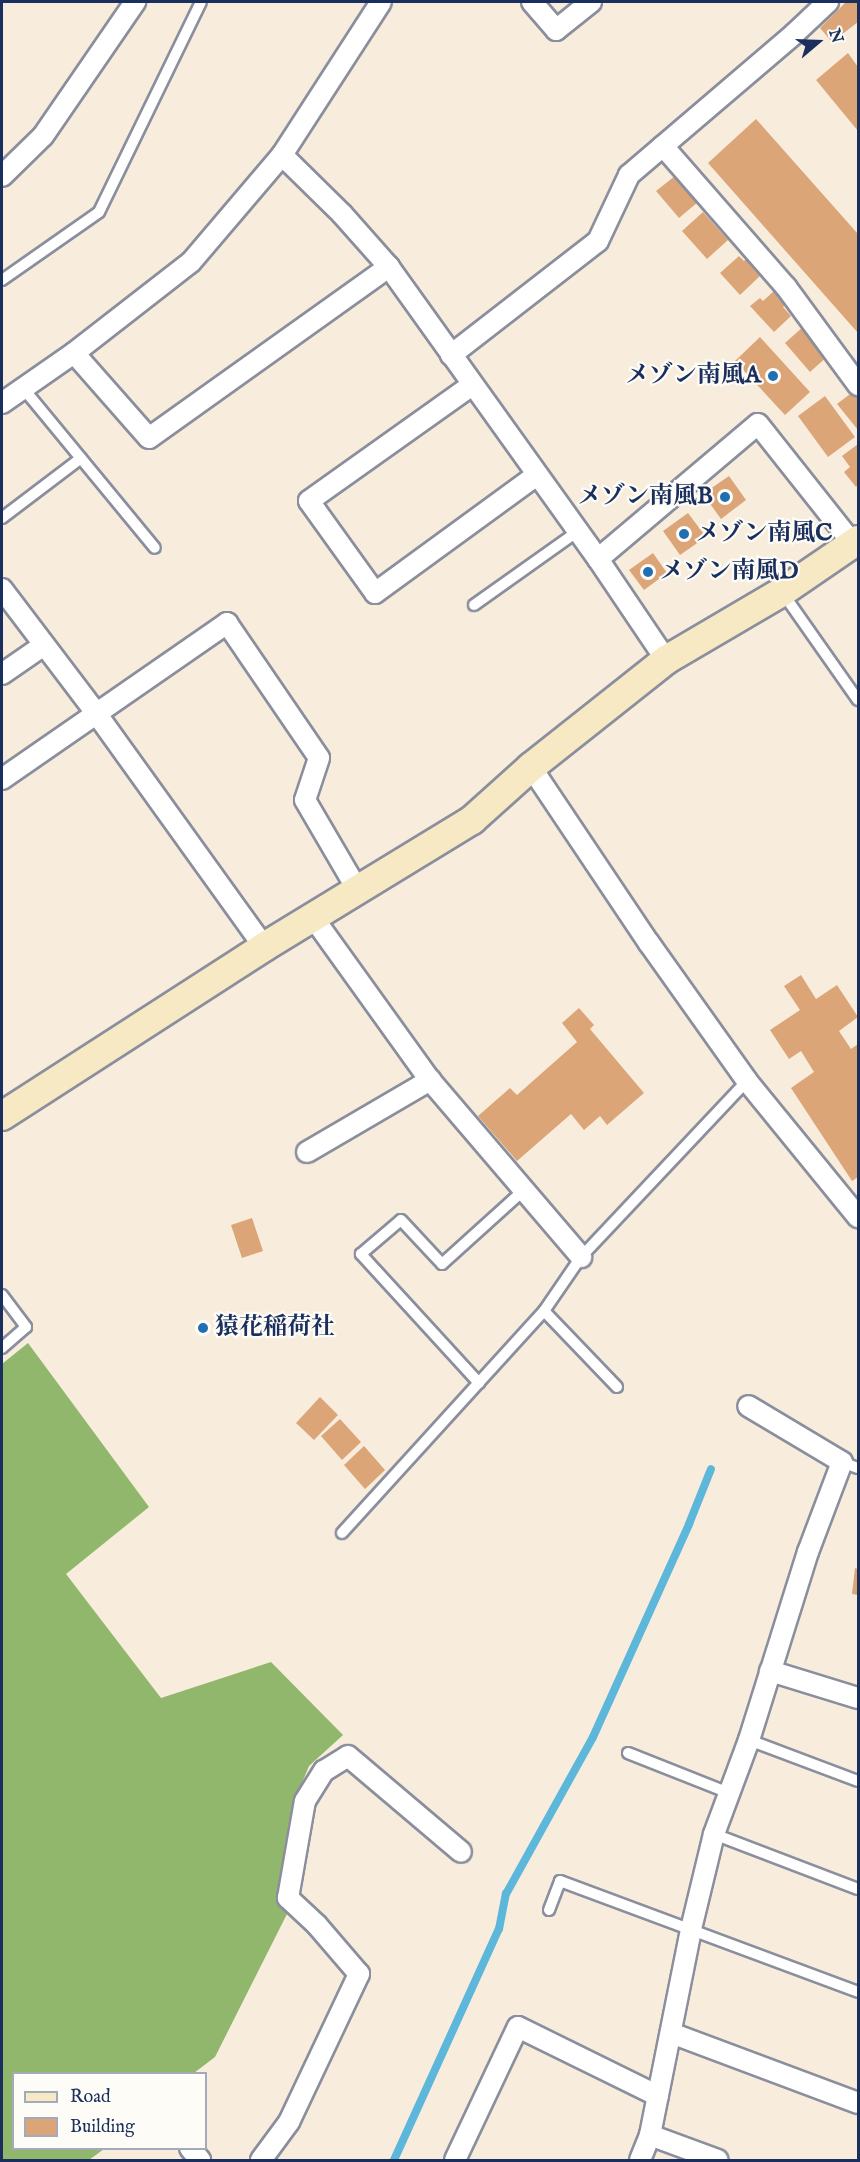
<!DOCTYPE html>
<meta charset="utf-8">
<style>
body{margin:0}
#map{position:relative;width:860px;height:2162px;overflow:hidden;background:#f8eddc;font-family:"IM FELL English","Noto Serif JP",serif}
div>[style]{position:absolute}
.forest>*{inset:0;background:#91b76c}
.stream>*{height:8px;margin:-4px;padding:0 4px;transform-origin:4px;border-radius:4px;background:#5db7da}
.building>*{inset:0;background:#dba578}
.roads{filter:drop-shadow(2px 0 #8a8e9d) drop-shadow(-2px 0 #8a8e9d) drop-shadow(0 2px #8a8e9d) drop-shadow(0 -2px #8a8e9d)}
.lane>*{height:10px;margin:-5px;padding:0 5px;transform-origin:5px;border-radius:5px;background:#fff}
.street>*{height:20px;margin:-10px;padding:0 10px;transform-origin:10px;border-radius:10px;background:#fff}
.secondary>*{height:28px;margin:-14px;padding:0 14px;transform-origin:14px;border-radius:14px;background:#f7e9c3}
.dots>*{width:16px;height:16px;translate:-50% -50%;box-sizing:border-box;border:3px solid #fdfcf7;border-radius:50%}
span{translate:-50% -50%;white-space:nowrap;text-align:center;line-height:1.15;-webkit-text-stroke:4.5px #fdfcf7;paint-order:stroke}
.poi-label{font-size:24px;color:#1b2f5e;font-weight:700}
.right{translate:-100% -50%;text-align:right}
.left{translate:0 -50%;text-align:left}
.frame{position:absolute;inset:0;border:3px solid #1b2f5e;pointer-events:none}
.legend{position:absolute;left:12px;top:2072px;width:195px;height:78px;box-sizing:border-box;background:#fdfcf7;border:2px solid #a3aaba;margin:0;padding:8px 10px;list-style:none;font-size:18px;color:#1b2f5e}
.legend li{display:flex;align-items:center;gap:12px;height:30px}
.legend b{width:30px;border:2px solid #a3aaba}
.north{position:absolute;left:788px;top:12px;width:60px;height:60px;-webkit-text-stroke:4px #fdfcf7;paint-order:stroke;rotate:71deg;font-size:16px;font-weight:700;line-height:24px;text-align:center;color:#1b2f5e}
.north::after{content:'';display:block;margin:auto;width:21px;height:27px;background:#1b2f5e;clip-path:polygon(50% 0,100% 100%,50% 72%,0 100%)}
</style>
<div id="map">
<div class="forest">
<div style="clip-path:polygon(28px 1343px,149px 1507px,66px 1574px,161px 1698px,271px 1662px,343px 1735px,309px 1766px,297px 1795px,281px 1902px,287px 1914px,215px 2057px,194px 2073px,14px 2074px,14px 2148px,104px 2149px,89px 2160px,2px 2160px,2px 1364px)"></div>
</div>
<div class="stream">
<div style="left:394px;top:2160px;width:254px;rotate:-65.6deg"></div>
<div style="left:499px;top:1929px;width:36px;rotate:-79deg"></div>
<div style="left:506px;top:1894px;width:179px;rotate:-61deg"></div>
<div style="left:593px;top:1737px;width:234px;rotate:-65.7deg"></div>
<div style="left:689px;top:1524px;width:59px;rotate:-68.2deg"></div>
</div>
<div class="building">
<div style="clip-path:polygon(846px 2px,858px 2px,858px 22px,832px 42px,820px 28px)"></div>
<div style="clip-path:polygon(848px 53px,858px 67px,858px 131px,816px 80px)"></div>
<div style="clip-path:polygon(756px 119px,858px 234px,858px 333px,708px 163px)"></div>
<div style="clip-path:polygon(675px 176px,698px 202px,679px 218px,656px 191px)"></div>
<div style="clip-path:polygon(703px 212px,728px 240px,707px 259px,682px 231px)"></div>
<div style="clip-path:polygon(739px 256px,744px 261px,747px 258px,762px 274px,740px 295px,720px 273px)"></div>
<div style="clip-path:polygon(775px 290px,787px 303px,783px 307px,791px 316px,774px 332px,750px 306px,760px 298px,763px 301px)"></div>
<div style="clip-path:polygon(804px 326px,829px 355px,810px 372px,785px 343px)"></div>
<div style="clip-path:polygon(760px 337px,810px 392px,785px 415px,735px 361px)"></div>
<div style="clip-path:polygon(854px 391px,858px 396px,858px 430px,837px 404px)"></div>
<div style="clip-path:polygon(825px 396px,855px 437px,828px 457px,798px 416px)"></div>
<div style="clip-path:polygon(858px 444px,858px 485px,856px 487px,844px 472px,850px 467px,842px 456px)"></div>
<div style="clip-path:polygon(729px 476px,746px 500px,721px 519px,703px 494px)"></div>
<div style="clip-path:polygon(688px 513px,706px 537px,680px 555px,663px 531px)"></div>
<div style="clip-path:polygon(653px 553px,667px 573px,644px 590px,629px 570px)"></div>
<div style="clip-path:polygon(801px 975px,816px 999px,837px 985px,858px 1017px,839px 1031px,851px 1049px,858px 1044px,858px 1177px,852px 1181px,791px 1088px,814px 1072px,801px 1051px,789px 1059px,770px 1030px,800px 1010px,784px 986px)"></div>
<div style="clip-path:polygon(579px 1008px,594px 1025px,590px 1029px,644px 1093px,607px 1125px,600px 1116px,584px 1130px,571px 1114px,517px 1161px,478px 1116px,510px 1088px,517px 1095px,577px 1042px,562px 1023px)"></div>
<div style="clip-path:polygon(252px 1218px,263px 1251px,242px 1258px,231px 1225px)"></div>
<div style="clip-path:polygon(320px 1397px,338px 1415px,314px 1440px,296px 1423px)"></div>
<div style="clip-path:polygon(340px 1419px,361px 1442px,342px 1460px,321px 1436px)"></div>
<div style="clip-path:polygon(364px 1446px,385px 1470px,365px 1489px,344px 1465px)"></div>
<div style="clip-path:polygon(855px 1568px,858px 1569px,858px 1595px,852px 1594px)"></div>
</div>
<div class="roads">
<div class="lane">
<div style="left:2px;top:280px;width:118px;rotate:-35deg"></div>
<div style="left:99px;top:212px;width:233px;rotate:-64.1deg"></div>
<div style="left:23px;top:388px;width:207px;rotate:50.5deg"></div>
<div style="left:2px;top:518px;width:99px;rotate:-37.2deg"></div>
<div style="left:782px;top:592px;width:132px;rotate:54.9deg"></div>
<div style="left:474px;top:605px;width:128px;rotate:-35.4deg"></div>
<div style="left:2px;top:1295px;width:40px;rotate:53deg"></div>
<div style="left:26px;top:1327px;width:32px;rotate:139deg"></div>
<div style="left:479px;top:1383px;width:175px;rotate:-132.5deg"></div>
<div style="left:361px;top:1254px;width:52px;rotate:-40.4deg"></div>
<div style="left:401px;top:1220px;width:60px;rotate:47deg"></div>
<div style="left:442px;top:1264px;width:110px;rotate:-42.1deg"></div>
<div style="left:617px;top:1387px;width:105px;rotate:-133.8deg"></div>
<div style="left:544px;top:1311px;width:65px;rotate:-55.6deg"></div>
<div style="left:581px;top:1257px;width:242px;rotate:-46.7deg"></div>
<div style="left:842px;top:1462px;width:17px;rotate:21deg"></div>
<div style="left:342px;top:1533px;width:300px;rotate:-47.7deg"></div>
<div style="left:749px;top:1740px;width:116px;rotate:20.6deg"></div>
<div style="left:628px;top:1753px;width:109px;rotate:21.6deg"></div>
<div style="left:714px;top:1834px;width:154px;rotate:20.9deg"></div>
<div style="left:549px;top:1910px;width:31px;rotate:-69deg"></div>
<div style="left:560px;top:1881px;width:318px;rotate:20.4deg"></div>
</div>
<div class="street">
<div style="left:532px;top:2px;width:37px;rotate:49deg"></div>
<div style="left:556px;top:30px;width:45px;rotate:-38.7deg"></div>
<div style="left:663px;top:146px;width:187px;rotate:48.9deg"></div>
<div style="left:786px;top:287px;width:122px;rotate:53.7deg"></div>
<div style="left:282px;top:155px;width:84px;rotate:44.5deg"></div>
<div style="left:342px;top:214px;width:71px;rotate:48.4deg"></div>
<div style="left:389px;top:267px;width:359px;rotate:54.4deg"></div>
<div style="left:598px;top:559px;width:122px;rotate:56deg"></div>
<div style="left:2px;top:176px;width:57px;rotate:-44.3deg"></div>
<div style="left:43px;top:136px;width:163px;rotate:-55.5deg"></div>
<div style="left:74px;top:353px;width:113px;rotate:48.6deg"></div>
<div style="left:149px;top:438px;width:295px;rotate:-35.5deg"></div>
<div style="left:451px;top:355px;width:186px;rotate:-37.8deg"></div>
<div style="left:598px;top:241px;width:73px;rotate:-64.8deg"></div>
<div style="left:629px;top:175px;width:217px;rotate:-40.5deg"></div>
<div style="left:794px;top:34px;width:47px;rotate:-43.3deg"></div>
<div style="left:472px;top:385px;width:200px;rotate:144.6deg"></div>
<div style="left:309px;top:501px;width:113px;rotate:54.3deg"></div>
<div style="left:375px;top:593px;width:200px;rotate:-36.1deg"></div>
<div style="left:2px;top:403px;width:88px;rotate:-34.8deg"></div>
<div style="left:74px;top:353px;width:148px;rotate:-37.9deg"></div>
<div style="left:191px;top:262px;width:140px;rotate:-49.6deg"></div>
<div style="left:282px;top:155px;width:182px;rotate:-57.1deg"></div>
<div style="left:598px;top:559px;width:209px;rotate:-40.2deg"></div>
<div style="left:758px;top:424px;width:153px;rotate:51.6deg"></div>
<div style="left:2px;top:589px;width:156px;rotate:52.8deg"></div>
<div style="left:96px;top:713px;width:288px;rotate:54.3deg"></div>
<div style="left:2px;top:674px;width:51px;rotate:-34.6deg"></div>
<div style="left:531px;top:767px;width:212px;rotate:56.2deg"></div>
<div style="left:649px;top:943px;width:169px;rotate:54.6deg"></div>
<div style="left:747px;top:1081px;width:176px;rotate:50.8deg"></div>
<div style="left:2px;top:779px;width:274px;rotate:-34.7deg"></div>
<div style="left:227px;top:623px;width:163px;rotate:55.7deg"></div>
<div style="left:319px;top:758px;width:44px;rotate:108.4deg"></div>
<div style="left:305px;top:800px;width:103px;rotate:59.7deg"></div>
<div style="left:312px;top:916px;width:202px;rotate:54.3deg"></div>
<div style="left:430px;top:1080px;width:233px;rotate:49.5deg"></div>
<div style="left:307px;top:1152px;width:143px;rotate:-30.3deg"></div>
<div style="left:770px;top:1671px;width:92px;rotate:17.1deg"></div>
<div style="left:671px;top:2033px;width:200px;rotate:20.5deg"></div>
<div style="left:650px;top:2135px;width:72px;rotate:20.2deg"></div>
<div style="left:190px;top:2148px;width:16px;rotate:50deg"></div>
<div style="left:261px;top:2160px;width:47px;rotate:-53.6deg"></div>
<div style="left:289px;top:2122px;width:164px;rotate:-64.7deg"></div>
<div style="left:359px;top:1974px;width:65px;rotate:-130.6deg"></div>
<div style="left:317px;top:1925px;width:40px;rotate:-137deg"></div>
<div style="left:288px;top:1898px;width:98px;rotate:-80.1deg"></div>
<div style="left:305px;top:1801px;width:36px;rotate:-58deg"></div>
<div style="left:324px;top:1771px;width:28px;rotate:-32deg"></div>
<div style="left:348px;top:1756px;width:148px;rotate:40.3deg"></div>
<div style="left:455px;top:2160px;width:147px;rotate:-64.7deg"></div>
<div style="left:518px;top:2027px;width:156px;rotate:26.2deg"></div>
<div style="left:640px;top:2160px;width:27px;rotate:-68deg"></div>
<div style="left:650px;top:2135px;width:210px;rotate:-78.7deg"></div>
<div style="left:691px;top:1929px;width:98px;rotate:-76.4deg"></div>
<div style="left:714px;top:1834px;width:100px;rotate:-69.6deg"></div>
<div style="left:749px;top:1740px;width:197px;rotate:-72.6deg"></div>
<div style="left:808px;top:1552px;width:96px;rotate:-69.3deg"></div>
<div style="left:842px;top:1462px;width:109px;rotate:-149.2deg"></div>
</div>
<div class="secondary">
<div style="left:2px;top:1116px;width:312px;rotate:-32.8deg"></div>
<div style="left:264px;top:947px;width:244px;rotate:-31.4deg"></div>
<div style="left:472px;top:820px;width:79px;rotate:-41.9deg"></div>
<div style="left:531px;top:767px;width:172px;rotate:-38.4deg"></div>
<div style="left:666px;top:660px;width:134px;rotate:-30.4deg"></div>
<div style="left:782px;top:592px;width:92px;rotate:-34.4deg"></div>
</div>
</div>
<div class="dots">
<div style="left:773px;top:376px;background:#1f6fb2"></div>
<div style="left:725px;top:497px;background:#1f6fb2"></div>
<div style="left:684px;top:534px;background:#1f6fb2"></div>
<div style="left:648px;top:572px;background:#1f6fb2"></div>
<div style="left:203px;top:1328px;background:#1f6fb2"></div>
</div>
<div class="poi-label">
<span class="right" style="left:761px;top:376px">メゾン南風A</span>
<span class="right" style="left:713px;top:497px">メゾン南風B</span>
<span class="left" style="left:696px;top:534px">メゾン南風C</span>
<span class="left" style="left:660px;top:572px">メゾン南風D</span>
<span class="left" style="left:215px;top:1328px">猿花稲荷社</span>
</div>
<div class="frame"></div>
<ul class="legend">
<li><b style="height:8px;background:#f7e9c3"></b>Road</li>
<li><b style="height:16px;background:#dba578"></b>Building</li>
</ul>
<div class="north">N</div>
</div>
